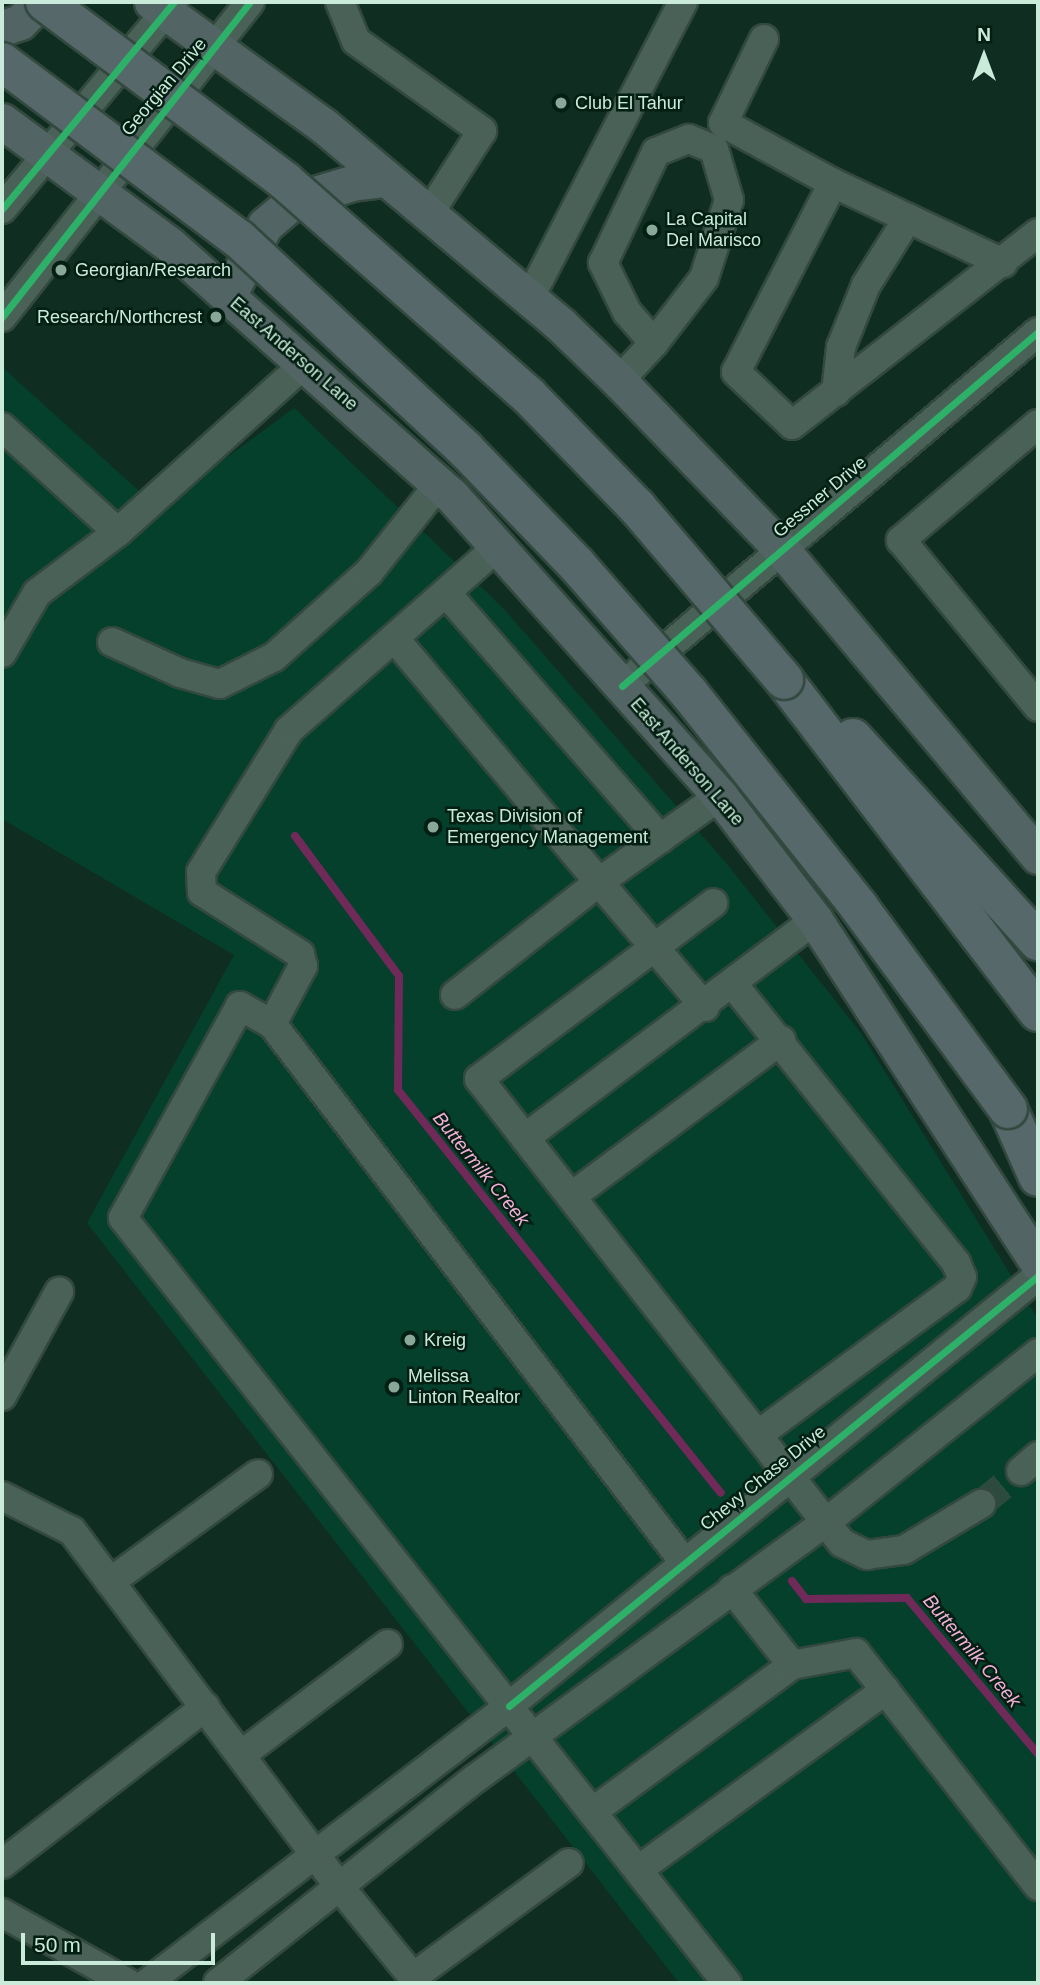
<!DOCTYPE html>
<style>
body{margin:0}
#map{position:relative;width:1040px;height:1985px;overflow:hidden;background:#102d22;font-family:Arial,sans-serif}
div>[style]{position:absolute}
.built>*{inset:0;background:#04402c}
.stream>*{height:8px;margin:-4px;padding:0 4px;transform-origin:4px;border-radius:4px;background:#702a5a}
.minor-tunnel>*{height:28px;margin-top:-14px;transform-origin:0;background:repeating-linear-gradient(90deg,#2c4a3e 0 28px,transparent 0 42px)}
.roads{filter:drop-shadow(2px 0 #33493f) drop-shadow(-2px 0 #33493f) drop-shadow(0 2px #33493f) drop-shadow(0 -2px #33493f)}
.minor>*{height:28px;margin:-14px;padding:0 14px;transform-origin:14px;border-radius:14px;background:#4a6157}
.major>*{height:35px;margin:-17.5px;padding:0 17.5px;transform-origin:17.5px;border-radius:17.5px;background:#526564}
.highway>*{height:38px;margin:-19px;padding:0 19px;transform-origin:19px;border-radius:19px;background:#56686a}
.bridges{filter:drop-shadow(2px 0 #33493f) drop-shadow(-2px 0 #33493f) drop-shadow(0 2px #33493f) drop-shadow(0 -2px #33493f)}
.highway-bridge>*{height:38px;margin:-19px;padding:0 19px;transform-origin:19px;border-radius:19px;background:#56686a}
.cycleway>*{height:7px;margin:-3.5px;padding:0 3.5px;transform-origin:3.5px;border-radius:3.5px;background:#2db169}
.dots>*{width:19px;height:19px;translate:-50% -50%;box-sizing:border-box;border:4px solid #031e13;border-radius:50%}
span{translate:-50% -50%;white-space:nowrap;text-align:center;line-height:1.15;-webkit-text-stroke:5px #031e13;paint-order:stroke}
.street-label{font-size:18px;color:#cbebda}
.poi-label{font-size:18px;color:#cbebda}
.left{translate:0 -50%;text-align:left}
.right{translate:-100% -50%;text-align:right}
.water-label{font-size:19px;color:#f4b0d9;font-style:italic}
.frame{position:absolute;inset:0;border:4px solid #cbebda;pointer-events:none}
.north{position:absolute;left:949px;top:21px;width:70px;height:70px;-webkit-text-stroke:5px #031e13;paint-order:stroke;rotate:0deg;font-size:19px;font-weight:700;line-height:28px;text-align:center;color:#cbebda}
.north::after{content:'';display:block;margin:auto;width:24px;height:32px;background:#cbebda;clip-path:polygon(50% 0,100% 100%,50% 72%,0 100%)}
.scale{position:absolute;left:21px;top:1933px;width:194px;height:32px;box-sizing:border-box;border:4px solid #cbebda;border-top:0;padding-left:9px;font-size:21px;line-height:24px;white-space:nowrap;color:#cbebda;-webkit-text-stroke:5px #031e13;paint-order:stroke}
</style>
<div id="map">
<div class="built">
<div style="clip-path:polygon(2px 367px,158px 508px,294px 408px,502px 607px,727px 864px,861px 1033px,1038px 1319px,1038px 1983px,679px 1983px,87px 1223px,234px 955px,2px 819px)"></div>
</div>
<div class="stream">
<div style="left:295px;top:836px;width:174px;rotate:53.4deg"></div>
<div style="left:399px;top:976px;width:114px;rotate:90.5deg"></div>
<div style="left:398px;top:1090px;width:516px;rotate:51.29deg"></div>
<div style="left:792px;top:1581px;width:23px;rotate:52deg"></div>
<div style="left:806px;top:1599px;width:101px;rotate:-0.6deg"></div>
<div style="left:907px;top:1598px;width:204px;rotate:50deg"></div>
</div>
<div class="minor-tunnel">
<div style="left:981px;top:1504px;width:52px;rotate:-39.5deg"></div>
</div>
<div class="roads">
<div class="minor">
<div style="left:340px;top:2px;width:42px;rotate:67.7deg"></div>
<div style="left:356px;top:41px;width:155px;rotate:35.5deg"></div>
<div style="left:482px;top:131px;width:98px;rotate:122.6deg"></div>
<div style="left:764px;top:39px;width:93px;rotate:116deg"></div>
<div style="left:723px;top:123px;width:125px;rotate:28.6deg"></div>
<div style="left:833px;top:183px;width:188px;rotate:25.2deg"></div>
<div style="left:689px;top:139px;width:27px;rotate:22deg"></div>
<div style="left:714px;top:149px;width:53px;rotate:73.6deg"></div>
<div style="left:729px;top:200px;width:82px;rotate:107.8deg"></div>
<div style="left:704px;top:278px;width:82px;rotate:127.6deg"></div>
<div style="left:654px;top:343px;width:41px;rotate:-131.1deg"></div>
<div style="left:627px;top:312px;width:55px;rotate:-116.1deg"></div>
<div style="left:603px;top:263px;width:123px;rotate:-64.5deg"></div>
<div style="left:656px;top:152px;width:35px;rotate:-22deg"></div>
<div style="left:833px;top:183px;width:212px;rotate:117.2deg"></div>
<div style="left:736px;top:372px;width:77px;rotate:43.4deg"></div>
<div style="left:792px;top:425px;width:312px;rotate:-38deg"></div>
<div style="left:2px;top:209px;width:269px;rotate:-50.3deg"></div>
<div style="left:529px;top:299px;width:335px;rotate:-62.6deg"></div>
<div style="left:2px;top:317px;width:401px;rotate:-51.8deg"></div>
<div style="left:619px;top:381px;width:52px;rotate:-47.4deg"></div>
<div style="left:836px;top:392px;width:45px;rotate:-83.7deg"></div>
<div style="left:841px;top:347px;width:67px;rotate:-68deg"></div>
<div style="left:866px;top:285px;width:79px;rotate:-57.9deg"></div>
<div style="left:1038px;top:424px;width:180px;rotate:139.7deg"></div>
<div style="left:901px;top:540px;width:216px;rotate:50.6deg"></div>
<div style="left:2px;top:427px;width:156px;rotate:42.2deg"></div>
<div style="left:118px;top:532px;width:253px;rotate:-42deg"></div>
<div style="left:447px;top:594px;width:325px;rotate:48.9deg"></div>
<div style="left:395px;top:639px;width:317px;rotate:50deg"></div>
<div style="left:599px;top:882px;width:183px;rotate:141.9deg"></div>
<div style="left:112px;top:642px;width:75px;rotate:24.5deg"></div>
<div style="left:180px;top:673px;width:41px;rotate:15.4deg"></div>
<div style="left:220px;top:684px;width:60px;rotate:-26.6deg"></div>
<div style="left:274px;top:657px;width:127px;rotate:-41.8deg"></div>
<div style="left:369px;top:572px;width:112px;rotate:-51.5deg"></div>
<div style="left:2px;top:653px;width:69px;rotate:-59.7deg"></div>
<div style="left:37px;top:593px;width:101px;rotate:-37deg"></div>
<div style="left:622px;top:686px;width:546px;rotate:-40.4deg"></div>
<div style="left:815px;top:920px;width:363px;rotate:143.1deg"></div>
<div style="left:525px;top:1138px;width:514px;rotate:51.95deg"></div>
<div style="left:842px;top:1543px;width:28px;rotate:26deg"></div>
<div style="left:867px;top:1555px;width:37px;rotate:-8deg"></div>
<div style="left:904px;top:1550px;width:90px;rotate:-30.9deg"></div>
<div style="left:732px;top:983px;width:359px;rotate:51.3deg"></div>
<div style="left:956px;top:1263px;width:15px;rotate:67deg"></div>
<div style="left:962px;top:1277px;width:12px;rotate:114deg"></div>
<div style="left:957px;top:1288px;width:246px;rotate:143.6deg"></div>
<div style="left:705px;top:1007px;width:164px;rotate:-130.3deg"></div>
<div style="left:599px;top:882px;width:148px;rotate:-35.4deg"></div>
<div style="left:272px;top:1024px;width:66px;rotate:-61.9deg"></div>
<div style="left:303px;top:966px;width:12px;rotate:-104deg"></div>
<div style="left:300px;top:954px;width:116px;rotate:-147.7deg"></div>
<div style="left:202px;top:892px;width:20px;rotate:-93deg"></div>
<div style="left:201px;top:872px;width:167px;rotate:-58.2deg"></div>
<div style="left:289px;top:730px;width:277px;rotate:-41.3deg"></div>
<div style="left:525px;top:1138px;width:75px;rotate:-127.9deg"></div>
<div style="left:479px;top:1079px;width:293px;rotate:-36.9deg"></div>
<div style="left:572px;top:1196px;width:261px;rotate:-36.7deg"></div>
<div style="left:2px;top:1396px;width:119px;rotate:-61.3deg"></div>
<div style="left:1021px;top:1471px;width:23px;rotate:-41deg"></div>
<div style="left:2px;top:1496px;width:78px;rotate:26.6deg"></div>
<div style="left:72px;top:1531px;width:443px;rotate:53.1deg"></div>
<div style="left:338px;top:1885px;width:127px;rotate:50.8deg"></div>
<div style="left:684px;top:1562px;width:678px;rotate:-127.44deg"></div>
<div style="left:272px;top:1024px;width:37px;rotate:-151deg"></div>
<div style="left:240px;top:1006px;width:242px;rotate:118.9deg"></div>
<div style="left:123px;top:1218px;width:975px;rotate:51.71deg"></div>
<div style="left:110px;top:1582px;width:183px;rotate:-36.1deg"></div>
<div style="left:732px;top:1589px;width:97px;rotate:51.7deg"></div>
<div style="left:241px;top:1755px;width:184px;rotate:-37.1deg"></div>
<div style="left:592px;top:1812px;width:248px;rotate:-36.3deg"></div>
<div style="left:792px;top:1665px;width:65px;rotate:-10.6deg"></div>
<div style="left:856px;top:1653px;width:296px;rotate:52deg"></div>
<div style="left:2px;top:1864px;width:257px;rotate:-37.7deg"></div>
<div style="left:638px;top:1870px;width:306px;rotate:-36deg"></div>
<div style="left:2px;top:1913px;width:144px;rotate:29.1deg"></div>
<div style="left:413px;top:1977px;width:193px;rotate:-36.2deg"></div>
<div style="left:147px;top:1983px;width:456px;rotate:-37.4deg"></div>
<div style="left:509px;top:1706px;width:682px;rotate:-39.11deg"></div>
<div style="left:218px;top:1983px;width:330px;rotate:-38.5deg"></div>
<div style="left:476px;top:1778px;width:432px;rotate:-36.2deg"></div>
<div style="left:825px;top:1523px;width:273px;rotate:-38.6deg"></div>
</div>
<div class="major">
<div style="left:152px;top:2px;width:212px;rotate:35.8deg"></div>
<div style="left:324px;top:126px;width:309px;rotate:40deg"></div>
<div style="left:561px;top:325px;width:81px;rotate:44deg"></div>
<div style="left:619px;top:381px;width:235px;rotate:46deg"></div>
<div style="left:782px;top:550px;width:399px;rotate:50.1deg"></div>
<div style="left:2px;top:28px;width:19px;rotate:-18deg"></div>
<div style="left:20px;top:22px;width:28px;rotate:-45deg"></div>
<div style="left:2px;top:121px;width:207px;rotate:36.4deg"></div>
<div style="left:169px;top:244px;width:378px;rotate:41.7deg"></div>
<div style="left:451px;top:495px;width:404px;rotate:48.2deg"></div>
<div style="left:720px;top:796px;width:156px;rotate:52.5deg"></div>
<div style="left:815px;top:920px;width:409px;rotate:57deg"></div>
<div style="left:228px;top:296px;width:80px;rotate:-62.5deg"></div>
<div style="left:265px;top:225px;width:39px;rotate:-40deg"></div>
<div style="left:295px;top:200px;width:59px;rotate:-16.6deg"></div>
<div style="left:352px;top:183px;width:35px;rotate:-7deg"></div>
</div>
<div class="highway">
<div style="left:784px;top:680px;width:418px;rotate:52.6deg"></div>
<div style="left:853px;top:738px;width:275px;rotate:47.7deg"></div>
<div style="left:1008px;top:1109px;width:74px;rotate:66.2deg"></div>
</div>
</div>
<div class="bridges">
<div class="highway-bridge">
<div style="left:45px;top:2px;width:299px;rotate:36.7deg"></div>
<div style="left:285px;top:181px;width:324px;rotate:41.4deg"></div>
<div style="left:528px;top:395px;width:156px;rotate:45.8deg"></div>
<div style="left:637px;top:507px;width:227px;rotate:49.6deg"></div>
<div style="left:2px;top:62px;width:296px;rotate:36.8deg"></div>
<div style="left:239px;top:239px;width:309px;rotate:42.9deg"></div>
<div style="left:465px;top:449px;width:161px;rotate:46deg"></div>
<div style="left:577px;top:565px;width:170px;rotate:48.8deg"></div>
<div style="left:689px;top:693px;width:273px;rotate:51.5deg"></div>
<div style="left:859px;top:907px;width:251px;rotate:53.6deg"></div>
</div>
</div>
<div class="cycleway">
<div style="left:2px;top:209px;width:269px;rotate:-50.3deg"></div>
<div style="left:2px;top:317px;width:401px;rotate:-51.8deg"></div>
<div style="left:622px;top:686px;width:546px;rotate:-40.4deg"></div>
<div style="left:509px;top:1706px;width:682px;rotate:-39.11deg"></div>
</div>
<div class="dots">
<div style="left:561px;top:103px;background:#8aa89a"></div>
<div style="left:652px;top:230px;background:#8aa89a"></div>
<div style="left:61px;top:270px;background:#8aa89a"></div>
<div style="left:216px;top:317px;background:#8aa89a"></div>
<div style="left:433px;top:827px;background:#8aa89a"></div>
<div style="left:410px;top:1340px;background:#8aa89a"></div>
<div style="left:394px;top:1387px;background:#8aa89a"></div>
</div>
<div class="street-label">
<span style="left:164px;top:87px;rotate:-50deg">Georgian Drive</span>
<span style="left:294px;top:354px;rotate:41deg">East Anderson Lane</span>
<span style="left:820px;top:497px;rotate:-40deg">Gessner Drive</span>
<span style="left:687px;top:762px;rotate:49deg">East Anderson Lane</span>
<span style="left:763px;top:1478px;rotate:-39deg">Chevy Chase Drive</span>
</div>
<div class="poi-label">
<span class="left" style="left:575px;top:103px">Club El Tahur</span>
<span class="left" style="left:666px;top:230px">La Capital<br>Del Marisco</span>
<span class="left" style="left:75px;top:270px">Georgian/Research</span>
<span class="right" style="left:202px;top:317px">Research/Northcrest</span>
<span class="left" style="left:447px;top:827px">Texas Division of<br>Emergency Management</span>
<span class="left" style="left:424px;top:1340px">Kreig</span>
<span class="left" style="left:408px;top:1387px">Melissa<br>Linton Realtor</span>
</div>
<div class="water-label">
<span style="left:481px;top:1169px;rotate:51deg">Buttermilk Creek</span>
<span style="left:972px;top:1651px;rotate:50deg">Buttermilk Creek</span>
</div>
<div class="frame"></div>
<div class="north">N</div>
<div class="scale">50 m</div>
</div>
